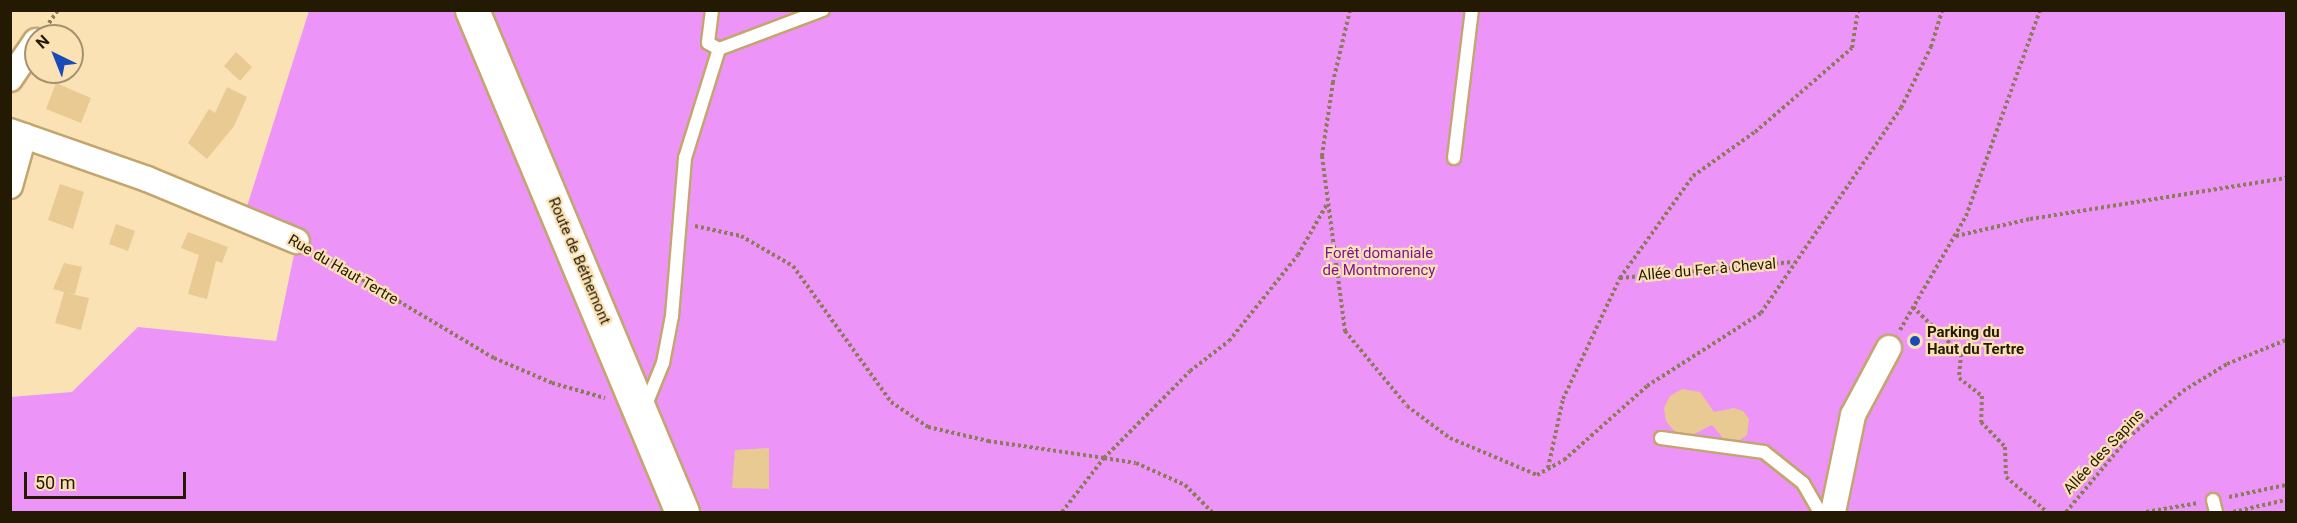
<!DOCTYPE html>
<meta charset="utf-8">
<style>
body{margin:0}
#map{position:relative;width:2297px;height:523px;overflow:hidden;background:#fae2b5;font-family:Roboto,sans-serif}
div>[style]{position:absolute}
.green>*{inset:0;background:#ec94f7}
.building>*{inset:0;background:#e8ca92}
.path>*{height:4px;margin-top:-2px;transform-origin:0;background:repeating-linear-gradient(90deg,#8c7b5a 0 3px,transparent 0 6px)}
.roads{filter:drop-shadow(2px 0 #c3a66e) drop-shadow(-2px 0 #c3a66e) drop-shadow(0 2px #c3a66e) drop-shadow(0 -2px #c3a66e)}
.lane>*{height:12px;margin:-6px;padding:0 6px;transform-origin:6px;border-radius:6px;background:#fff}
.street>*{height:24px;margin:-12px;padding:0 12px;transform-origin:12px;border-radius:12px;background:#fff}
.secondary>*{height:33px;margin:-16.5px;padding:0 16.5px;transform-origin:16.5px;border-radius:16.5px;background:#fff}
.dots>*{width:16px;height:16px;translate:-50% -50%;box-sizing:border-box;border:3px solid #fae2b5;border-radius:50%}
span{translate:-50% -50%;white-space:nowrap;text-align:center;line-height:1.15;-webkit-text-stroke:4.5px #fae2b5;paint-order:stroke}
.park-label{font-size:15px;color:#831191}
.street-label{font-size:15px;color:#241903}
.poi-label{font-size:15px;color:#241903;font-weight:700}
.left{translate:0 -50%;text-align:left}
.frame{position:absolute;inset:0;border:12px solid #241903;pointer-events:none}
.north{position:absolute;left:24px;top:24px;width:60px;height:60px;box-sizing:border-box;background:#fae2b5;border:2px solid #a4926e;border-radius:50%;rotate:317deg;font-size:16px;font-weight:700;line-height:24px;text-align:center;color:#241903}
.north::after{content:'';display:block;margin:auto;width:21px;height:27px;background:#194bb7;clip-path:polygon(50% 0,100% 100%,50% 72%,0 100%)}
.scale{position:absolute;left:24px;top:472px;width:162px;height:27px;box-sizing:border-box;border:3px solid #241903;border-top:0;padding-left:8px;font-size:18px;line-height:21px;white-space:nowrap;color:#241903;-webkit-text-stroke:4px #fae2b5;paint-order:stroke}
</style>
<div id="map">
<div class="green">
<div style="clip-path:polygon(309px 11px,2286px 11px,2286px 512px,11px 512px,11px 397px,72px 392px,138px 327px,276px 341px,296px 245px,243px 219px)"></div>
</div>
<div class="building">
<div style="clip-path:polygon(236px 52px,252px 67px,240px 81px,224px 66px)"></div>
<div style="clip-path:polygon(56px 83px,91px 98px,81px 123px,46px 109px)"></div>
<div style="clip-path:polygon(227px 87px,247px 97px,234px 126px,207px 159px,188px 143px,209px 109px,215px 113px)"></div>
<div style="clip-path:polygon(60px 184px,84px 192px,73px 229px,48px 220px)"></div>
<div style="clip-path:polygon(116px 224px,135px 231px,128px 251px,109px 244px)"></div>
<div style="clip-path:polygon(188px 232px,228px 247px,222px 263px,216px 261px,207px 299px,188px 294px,199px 255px,181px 248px)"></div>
<div style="clip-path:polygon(64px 263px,82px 267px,75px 294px,67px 293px,89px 298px,81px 330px,55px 323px,64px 292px,53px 289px)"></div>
<div style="clip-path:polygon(1682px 389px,1700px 392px,1714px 412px,1734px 408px,1743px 411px,1749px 419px,1747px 435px,1740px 440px,1723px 438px,1712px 425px,1694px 434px,1675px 432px,1666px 421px,1664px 408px,1670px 396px)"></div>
<div style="clip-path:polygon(769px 448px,769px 489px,732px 488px,735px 450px)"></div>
</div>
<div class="path">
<div style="left:1350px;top:10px;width:74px;rotate:103.3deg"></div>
<div style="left:1333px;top:82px;width:75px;rotate:98.5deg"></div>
<div style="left:1322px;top:156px;width:177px;rotate:82.5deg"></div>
<div style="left:1345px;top:331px;width:97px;rotate:50.4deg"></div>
<div style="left:1407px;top:406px;width:54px;rotate:36.7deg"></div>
<div style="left:1450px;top:438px;width:95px;rotate:23deg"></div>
<div style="left:1537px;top:475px;width:31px;rotate:-29deg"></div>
<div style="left:1564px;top:460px;width:111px;rotate:-41.7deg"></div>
<div style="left:1647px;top:386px;width:135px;rotate:-32.6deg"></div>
<div style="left:1761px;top:313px;width:248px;rotate:-55.7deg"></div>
<div style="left:1901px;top:108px;width:68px;rotate:-63.8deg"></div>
<div style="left:1931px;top:47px;width:39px;rotate:-73deg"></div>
<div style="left:49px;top:23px;width:16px;rotate:-55deg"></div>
<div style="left:695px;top:226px;width:47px;rotate:12.3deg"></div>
<div style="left:741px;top:236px;width:60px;rotate:30deg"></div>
<div style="left:793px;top:266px;width:168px;rotate:54.2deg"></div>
<div style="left:891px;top:402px;width:45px;rotate:34deg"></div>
<div style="left:928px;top:427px;width:62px;rotate:13.1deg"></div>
<div style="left:988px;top:441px;width:117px;rotate:8.3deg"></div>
<div style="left:1104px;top:458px;width:122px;rotate:-45.3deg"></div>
<div style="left:1190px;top:371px;width:49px;rotate:-37.6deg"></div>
<div style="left:1229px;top:341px;width:110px;rotate:-51.3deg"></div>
<div style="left:1298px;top:255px;width:59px;rotate:-60.4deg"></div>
<div style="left:1956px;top:236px;width:76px;rotate:-12.9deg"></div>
<div style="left:2030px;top:219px;width:259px;rotate:-9.1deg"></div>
<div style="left:316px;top:252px;width:207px;rotate:30.8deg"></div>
<div style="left:494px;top:358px;width:63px;rotate:23.3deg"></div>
<div style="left:552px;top:383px;width:55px;rotate:15.8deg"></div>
<div style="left:1620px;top:278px;width:174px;rotate:-5.3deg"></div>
<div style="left:1913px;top:307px;width:67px;rotate:44.4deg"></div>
<div style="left:1961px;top:354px;width:24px;rotate:95deg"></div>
<div style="left:1959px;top:378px;width:29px;rotate:38deg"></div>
<div style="left:1982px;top:396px;width:26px;rotate:92deg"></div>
<div style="left:1981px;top:422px;width:35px;rotate:46deg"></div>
<div style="left:2005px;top:447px;width:30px;rotate:88deg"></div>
<div style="left:2006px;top:477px;width:54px;rotate:40.5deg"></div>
<div style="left:1900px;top:330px;width:132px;rotate:-59.9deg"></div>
<div style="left:1966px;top:216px;width:219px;rotate:-70.2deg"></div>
<div style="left:1548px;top:468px;width:71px;rotate:-77.7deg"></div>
<div style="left:1563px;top:399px;width:134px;rotate:-64.8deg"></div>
<div style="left:1620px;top:278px;width:125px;rotate:-54.4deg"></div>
<div style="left:1693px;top:176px;width:76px;rotate:-35.4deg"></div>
<div style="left:1755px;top:132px;width:128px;rotate:-40.9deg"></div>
<div style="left:1852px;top:48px;width:38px;rotate:-81deg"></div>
<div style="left:2229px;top:497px;width:58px;rotate:-11.9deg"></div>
<div style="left:1062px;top:512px;width:68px;rotate:-52.1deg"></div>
<div style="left:1104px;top:458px;width:32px;rotate:9deg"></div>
<div style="left:1136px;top:463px;width:54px;rotate:24.2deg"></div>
<div style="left:1185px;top:485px;width:38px;rotate:45deg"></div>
<div style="left:2066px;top:512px;width:97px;rotate:-50deg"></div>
<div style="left:2128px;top:438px;width:72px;rotate:-40.5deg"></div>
<div style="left:2183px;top:391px;width:52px;rotate:-31.5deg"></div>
<div style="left:2227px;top:364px;width:64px;rotate:-22.1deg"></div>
<div style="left:2146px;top:512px;width:53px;rotate:-9.8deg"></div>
<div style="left:2233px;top:512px;width:54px;rotate:-12.8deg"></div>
</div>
<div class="roads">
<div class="lane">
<div style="left:712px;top:10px;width:33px;rotate:97deg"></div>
<div style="left:708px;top:43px;width:13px;rotate:29deg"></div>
<div style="left:719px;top:49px;width:111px;rotate:-20.6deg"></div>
<div style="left:1454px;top:158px;width:149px;rotate:-83.1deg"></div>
<div style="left:645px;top:407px;width:48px;rotate:-67.8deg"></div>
<div style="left:663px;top:363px;width:48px;rotate:-79.2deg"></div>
<div style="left:672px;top:316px;width:159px;rotate:-85.3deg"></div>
<div style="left:685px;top:158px;width:114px;rotate:-72.7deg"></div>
<div style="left:1661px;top:438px;width:104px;rotate:7.7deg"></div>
<div style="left:1764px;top:452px;width:50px;rotate:38.5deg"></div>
<div style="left:1803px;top:483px;width:34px;rotate:60deg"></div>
<div style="left:2213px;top:500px;width:12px;rotate:76deg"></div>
</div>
<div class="street">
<div style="left:10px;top:79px;width:46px;rotate:-55.6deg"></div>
<div style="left:10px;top:131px;width:145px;rotate:19.3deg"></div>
<div style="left:147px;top:179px;width:162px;rotate:22.5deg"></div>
<div style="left:10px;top:186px;width:52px;rotate:-74.4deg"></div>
<div style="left:1833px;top:512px;width:99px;rotate:-78.3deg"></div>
<div style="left:1853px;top:415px;width:76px;rotate:-61.8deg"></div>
</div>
<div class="secondary">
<div style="left:472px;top:10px;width:544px;rotate:67.3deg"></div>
</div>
</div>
<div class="dots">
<div style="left:1915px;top:341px;background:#194bb7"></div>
</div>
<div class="park-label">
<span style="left:1379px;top:262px">Forêt domaniale<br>de Montmorency</span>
</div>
<div class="street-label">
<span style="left:579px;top:261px;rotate:67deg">Route de Béthemont</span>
<span style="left:343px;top:270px;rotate:30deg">Rue du Haut Tertre</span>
<span style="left:1707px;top:270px;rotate:-5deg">Allée du Fer à Cheval</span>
<span style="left:2104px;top:452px;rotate:-47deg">Allée des Sapins</span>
</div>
<div class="poi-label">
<span class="left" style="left:1927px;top:341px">Parking du<br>Haut du Tertre</span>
</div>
<div class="frame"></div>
<div class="north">N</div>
<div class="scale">50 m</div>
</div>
